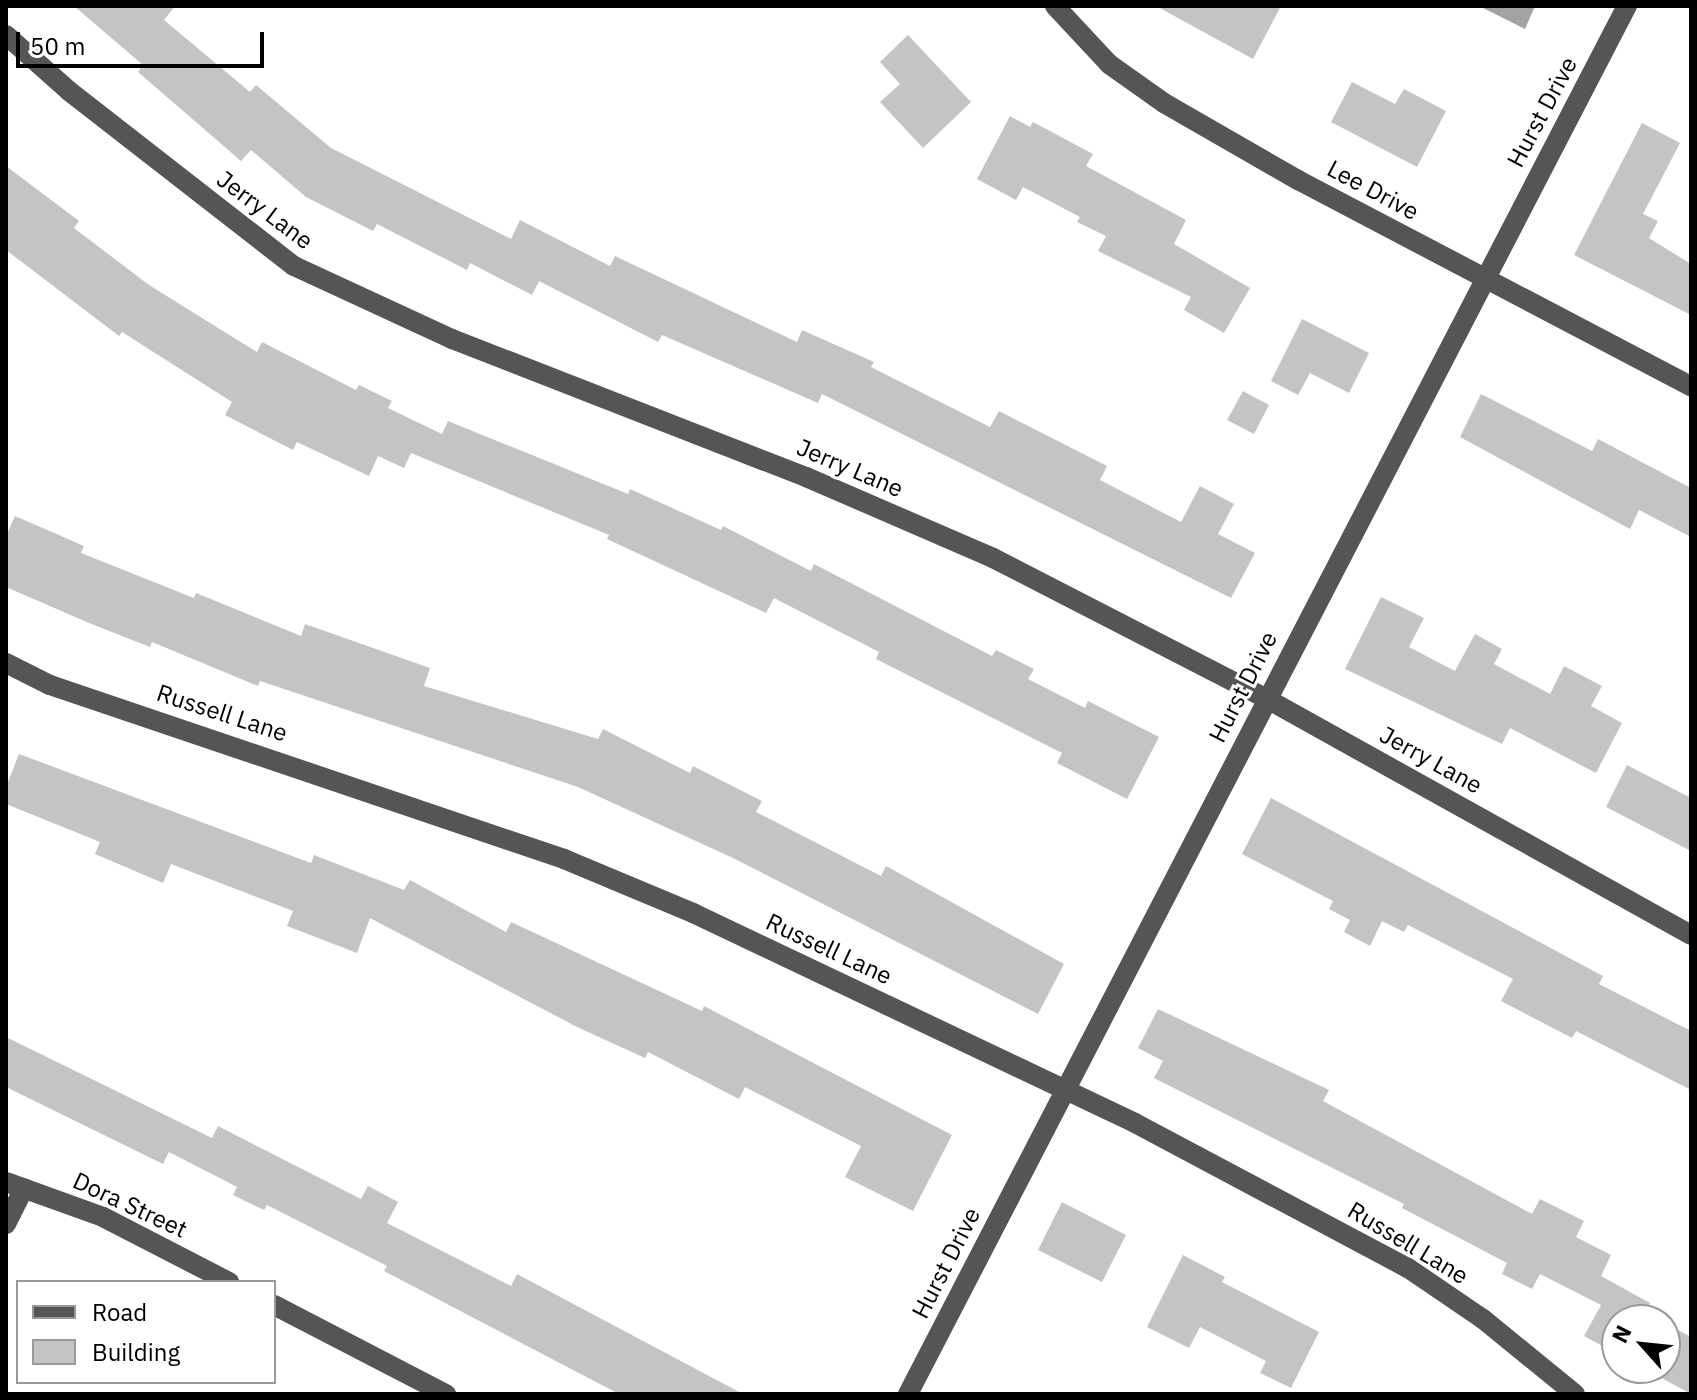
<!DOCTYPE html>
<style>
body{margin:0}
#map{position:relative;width:1697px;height:1400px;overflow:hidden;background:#fff;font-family:"IBM Plex Sans",sans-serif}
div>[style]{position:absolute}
.water>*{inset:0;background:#a3a3a3}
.building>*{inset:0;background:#c4c4c4}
.minor>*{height:20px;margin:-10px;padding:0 10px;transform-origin:10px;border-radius:10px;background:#555}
span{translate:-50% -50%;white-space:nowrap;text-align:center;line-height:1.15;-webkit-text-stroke:6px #fff;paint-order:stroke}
.street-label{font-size:24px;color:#000}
.frame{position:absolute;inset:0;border:8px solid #000;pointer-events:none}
.legend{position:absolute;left:16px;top:1280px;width:260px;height:104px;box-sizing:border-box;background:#fff;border:2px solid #999;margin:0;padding:10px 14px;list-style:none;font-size:24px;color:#000}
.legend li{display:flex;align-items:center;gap:16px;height:40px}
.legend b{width:40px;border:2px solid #999}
.north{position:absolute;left:1601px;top:1304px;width:80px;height:80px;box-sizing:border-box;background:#fff;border:2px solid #999;border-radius:50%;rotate:297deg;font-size:22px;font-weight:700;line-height:32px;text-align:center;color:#000}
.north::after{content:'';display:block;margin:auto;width:28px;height:36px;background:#000;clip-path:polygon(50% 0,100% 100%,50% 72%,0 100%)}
.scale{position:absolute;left:16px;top:32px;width:248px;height:36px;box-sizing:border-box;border:4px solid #000;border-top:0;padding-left:10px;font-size:24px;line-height:28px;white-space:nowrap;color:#000;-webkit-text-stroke:6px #fff;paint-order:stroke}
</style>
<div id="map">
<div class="water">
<div style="clip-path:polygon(1479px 6px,1535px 6px,1525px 29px)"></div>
</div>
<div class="building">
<div style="clip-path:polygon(74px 6px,175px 6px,164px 20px,250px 92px,256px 85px,331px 148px,420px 193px,511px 239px,520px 220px,610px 266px,615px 256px,797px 342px,802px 330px,874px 362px,871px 367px,990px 427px,999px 411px,1107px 466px,1100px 480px,1181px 522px,1200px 486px,1234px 504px,1218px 534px,1255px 553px,1231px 598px,822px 394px,818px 403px,662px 335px,658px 342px,539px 281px,532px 295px,470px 263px,467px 270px,377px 224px,373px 231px,306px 197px,251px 150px,241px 161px,138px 72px,143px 65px)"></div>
<div style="clip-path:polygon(1156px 6px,1281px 6px,1253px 59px)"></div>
<div style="clip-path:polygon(908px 35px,971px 102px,923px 148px,880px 102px,900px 84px,880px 62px)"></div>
<div style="clip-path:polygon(1352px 82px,1395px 104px,1404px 89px,1446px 111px,1417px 167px,1331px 122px)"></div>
<div style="clip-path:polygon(1010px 116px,1030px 127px,1033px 122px,1093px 154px,1086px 166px,1186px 220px,1174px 244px,1250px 288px,1224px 333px,1184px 310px,1191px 297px,1098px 251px,1106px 236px,1077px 222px,1080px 217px,1023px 187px,1016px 200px,977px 179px)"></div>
<div style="clip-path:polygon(1642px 123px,1680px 143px,1643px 214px,1658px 221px,1649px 238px,1691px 264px,1691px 315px,1574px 255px)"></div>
<div style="clip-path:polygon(6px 166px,79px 221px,74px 228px,149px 285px,257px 352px,262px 342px,356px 390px,359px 385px,392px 401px,388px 408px,442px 434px,448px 421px,628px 494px,630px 489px,721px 530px,723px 526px,811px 571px,814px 564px,992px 656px,996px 650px,1034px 669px,1028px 679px,1085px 708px,1088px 701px,1159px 737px,1127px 799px,1057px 763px,1062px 753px,876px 659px,879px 652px,774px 598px,766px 613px,607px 539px,609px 535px,411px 453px,404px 468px,378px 456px,369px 476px,297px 442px,293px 450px,225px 415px,232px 402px,122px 332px,119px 336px,6px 250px)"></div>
<div style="clip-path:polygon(1302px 319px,1369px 353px,1349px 393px,1310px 373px,1298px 395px,1271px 381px)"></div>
<div style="clip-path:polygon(1243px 391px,1269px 405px,1254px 434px,1227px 420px)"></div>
<div style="clip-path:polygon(1481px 394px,1592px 451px,1598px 439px,1691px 488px,1691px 537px,1639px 510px,1630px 529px,1460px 437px)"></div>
<div style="clip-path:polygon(15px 516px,84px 546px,81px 553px,194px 598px,196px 593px,301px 636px,305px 624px,430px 668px,424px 686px,598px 739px,603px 729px,690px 773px,693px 766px,762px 801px,756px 812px,881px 876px,886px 866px,1064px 964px,1038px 1014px,733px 858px,578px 787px,260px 681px,258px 686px,152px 642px,150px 647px,89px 623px,6px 587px,6px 536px)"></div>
<div style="clip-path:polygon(1381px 597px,1424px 618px,1409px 647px,1455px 671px,1475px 634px,1502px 649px,1494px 664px,1550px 694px,1564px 666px,1602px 686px,1591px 706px,1622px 723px,1596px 773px,1510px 728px,1502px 744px,1345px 669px)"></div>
<div style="clip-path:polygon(19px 754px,311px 863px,314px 855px,404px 890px,410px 880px,506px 932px,511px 922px,702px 1011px,704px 1006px,952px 1135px,913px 1211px,845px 1177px,861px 1146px,745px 1087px,739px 1099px,648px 1052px,645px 1058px,577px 1027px,370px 918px,357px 953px,287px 926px,293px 911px,171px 864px,163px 883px,95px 854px,100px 842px,6px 804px,6px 787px)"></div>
<div style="clip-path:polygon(1627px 765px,1691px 798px,1691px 851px,1606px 807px)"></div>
<div style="clip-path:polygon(1271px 798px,1603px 976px,1599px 984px,1691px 1031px,1691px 1090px,1576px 1031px,1572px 1038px,1501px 1001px,1513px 979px,1408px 925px,1404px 932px,1382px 921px,1370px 946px,1344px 932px,1350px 920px,1329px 909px,1333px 901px,1242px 854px)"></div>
<div style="clip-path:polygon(1158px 1009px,1329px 1090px,1323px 1101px,1532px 1214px,1540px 1199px,1584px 1221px,1576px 1237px,1611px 1255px,1601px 1276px,1650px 1303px,1645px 1312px,1659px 1320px,1617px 1320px,1617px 1354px,1584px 1336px,1601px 1305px,1540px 1274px,1532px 1289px,1502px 1274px,1507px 1263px,1402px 1208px,1404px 1204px,1154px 1078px,1163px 1061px,1138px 1048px)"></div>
<div style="clip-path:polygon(6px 1037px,212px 1138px,218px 1126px,361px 1199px,368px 1186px,398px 1202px,387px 1223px,511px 1286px,517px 1274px,743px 1394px,619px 1394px,384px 1271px,387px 1266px,267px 1205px,264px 1210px,233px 1195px,237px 1187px,169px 1152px,163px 1164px,6px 1087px)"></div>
<div style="clip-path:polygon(1062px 1202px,1126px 1235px,1102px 1282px,1038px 1250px)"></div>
<div style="clip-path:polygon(1183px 1255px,1225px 1277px,1222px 1282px,1319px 1332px,1291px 1388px,1260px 1373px,1266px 1361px,1200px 1327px,1189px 1348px,1147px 1327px)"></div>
<div style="clip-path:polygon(1665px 1323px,1691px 1337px,1691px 1394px,1643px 1368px,1665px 1368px)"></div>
</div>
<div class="minor">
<div style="left:1055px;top:6px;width:79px;rotate:47deg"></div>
<div style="left:1109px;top:64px;width:67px;rotate:35.3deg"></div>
<div style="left:1164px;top:103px;width:155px;rotate:29.9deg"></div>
<div style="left:1298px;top:180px;width:444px;rotate:27.7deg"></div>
<div style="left:6px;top:35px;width:84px;rotate:41.6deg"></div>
<div style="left:69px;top:91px;width:285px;rotate:37.9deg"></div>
<div style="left:294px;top:266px;width:174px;rotate:24.8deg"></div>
<div style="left:452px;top:339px;width:380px;rotate:21.3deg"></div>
<div style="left:806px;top:477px;width:204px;rotate:23.4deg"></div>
<div style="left:993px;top:558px;width:308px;rotate:27.2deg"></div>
<div style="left:1267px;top:699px;width:485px;rotate:29.1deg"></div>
<div style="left:6px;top:663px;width:49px;rotate:26.6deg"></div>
<div style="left:50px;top:685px;width:543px;rotate:18.7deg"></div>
<div style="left:564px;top:859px;width:140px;rotate:22.7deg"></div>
<div style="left:693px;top:913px;width:489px;rotate:25.4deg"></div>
<div style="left:1135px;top:1123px;width:309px;rotate:28deg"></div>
<div style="left:1408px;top:1268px;width:91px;rotate:34.2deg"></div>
<div style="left:1483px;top:1319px;width:119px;rotate:39.2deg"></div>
<div style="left:6px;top:1182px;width:103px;rotate:19.8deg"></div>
<div style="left:103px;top:1217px;width:142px;rotate:27.3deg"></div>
<div style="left:6px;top:1224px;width:40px;rotate:-63.4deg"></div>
<div style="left:274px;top:1305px;width:194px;rotate:27.4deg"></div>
<div style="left:908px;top:1394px;width:1563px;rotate:-62.62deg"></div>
</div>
<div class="street-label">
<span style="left:1542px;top:112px;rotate:-62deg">Hurst Drive</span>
<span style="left:1373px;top:190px;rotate:28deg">Lee Drive</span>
<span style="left:265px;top:210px;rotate:37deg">Jerry Lane</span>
<span style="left:850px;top:468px;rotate:23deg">Jerry Lane</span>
<span style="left:1243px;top:687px;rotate:-63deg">Hurst Drive</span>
<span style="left:222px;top:713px;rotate:18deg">Russell Lane</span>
<span style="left:1431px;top:760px;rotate:29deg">Jerry Lane</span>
<span style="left:829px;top:949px;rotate:25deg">Russell Lane</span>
<span style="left:130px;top:1205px;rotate:25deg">Dora Street</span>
<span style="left:1408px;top:1243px;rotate:31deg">Russell Lane</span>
<span style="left:946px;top:1263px;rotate:-63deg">Hurst Drive</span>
</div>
<div class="frame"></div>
<ul class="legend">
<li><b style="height:10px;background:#555"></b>Road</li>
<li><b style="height:22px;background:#c4c4c4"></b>Building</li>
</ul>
<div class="north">N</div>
<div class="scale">50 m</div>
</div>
